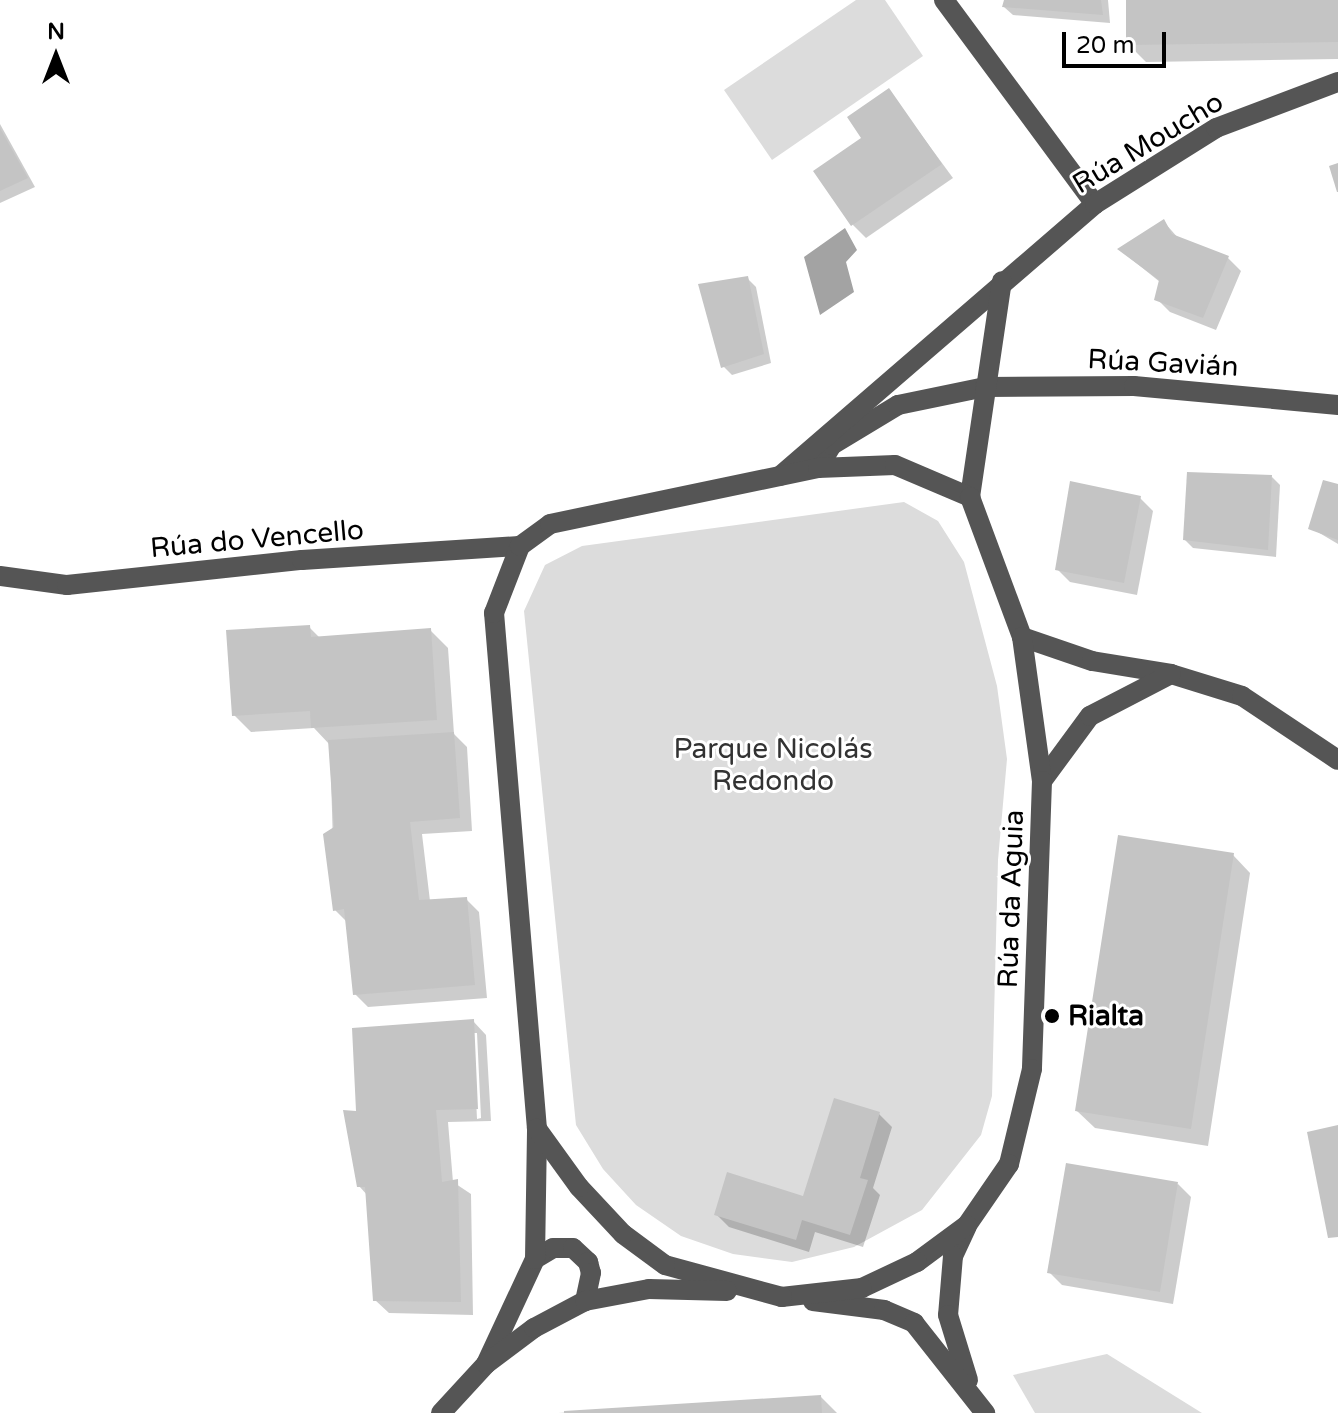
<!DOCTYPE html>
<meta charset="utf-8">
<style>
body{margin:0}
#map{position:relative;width:1338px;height:1413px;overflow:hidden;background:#fff;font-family:"Varela Round",sans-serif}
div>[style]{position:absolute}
.green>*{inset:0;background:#dcdcdc}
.water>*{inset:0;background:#a3a3a3}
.shadow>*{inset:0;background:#0003}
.building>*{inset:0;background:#c4c4c4}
.minor>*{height:20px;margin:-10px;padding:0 10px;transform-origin:10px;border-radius:10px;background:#555}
.dots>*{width:22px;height:22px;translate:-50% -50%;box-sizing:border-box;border:4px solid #fff;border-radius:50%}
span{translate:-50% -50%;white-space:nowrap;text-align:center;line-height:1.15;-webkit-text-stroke:6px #fff;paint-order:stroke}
.street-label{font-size:28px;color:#000}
.park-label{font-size:28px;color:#333}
.poi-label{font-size:28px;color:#000;font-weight:700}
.left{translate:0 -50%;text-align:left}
.north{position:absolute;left:16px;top:16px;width:80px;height:80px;-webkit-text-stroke:6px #fff;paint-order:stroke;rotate:0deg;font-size:22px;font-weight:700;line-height:32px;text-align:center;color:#000}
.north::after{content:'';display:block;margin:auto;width:28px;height:36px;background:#000;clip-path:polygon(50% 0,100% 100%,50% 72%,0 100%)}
.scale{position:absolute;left:1062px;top:32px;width:104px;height:36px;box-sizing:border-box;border:4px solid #000;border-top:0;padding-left:10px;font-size:24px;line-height:28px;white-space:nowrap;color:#000;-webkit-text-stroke:6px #fff;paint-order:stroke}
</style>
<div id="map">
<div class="green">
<div style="clip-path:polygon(856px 0,885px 0,923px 56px,772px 160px,724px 90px)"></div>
<div style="clip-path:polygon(904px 502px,938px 521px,964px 562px,997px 686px,1007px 759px,998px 860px,992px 1096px,981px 1135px,922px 1210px,854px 1247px,792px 1262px,733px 1254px,681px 1236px,636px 1205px,603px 1169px,576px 1125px,524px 611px,545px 565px,582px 546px)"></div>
<div style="clip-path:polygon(1107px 1354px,1202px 1413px,1035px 1413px,1013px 1375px)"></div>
</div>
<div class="water">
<div style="clip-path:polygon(845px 228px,857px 250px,846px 262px,854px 292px,820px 315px,804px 257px)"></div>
</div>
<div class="shadow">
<div style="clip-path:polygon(1006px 0,1108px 0,1110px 23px,1013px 15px,1004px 7px)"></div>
<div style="clip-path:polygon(1128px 0,1338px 0,1338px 59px,1146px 62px,1128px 44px)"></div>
<div style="clip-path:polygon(889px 91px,953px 178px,866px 238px,853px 225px,864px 138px)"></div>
<div style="clip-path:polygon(0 124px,35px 187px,0 203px)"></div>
<div style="clip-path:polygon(1164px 222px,1179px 239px,1228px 258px,1241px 271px,1216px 330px,1170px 312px,1157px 299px,1160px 282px,1120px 250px)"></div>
<div style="clip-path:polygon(747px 278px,756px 287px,771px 363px,732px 375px,723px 366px)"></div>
<div style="clip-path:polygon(1272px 477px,1280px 485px,1276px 557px,1193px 548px,1185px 540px)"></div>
<div style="clip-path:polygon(1338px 486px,1338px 544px,1311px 528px)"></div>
<div style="clip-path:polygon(1140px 498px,1153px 511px,1137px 595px,1070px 582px,1057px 569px)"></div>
<div style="clip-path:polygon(309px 627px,320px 638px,431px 631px,448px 648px,454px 734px,467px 747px,472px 831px,422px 834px,430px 901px,466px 899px,479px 912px,487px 998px,368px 1007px,355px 994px,347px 922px,335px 910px,330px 745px,314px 728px,251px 732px,234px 715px)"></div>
<div style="clip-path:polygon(1233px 855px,1250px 873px,1208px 1146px,1095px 1128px,1077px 1111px)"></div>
<div style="clip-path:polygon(evenodd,473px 1021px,486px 1035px,491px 1121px,448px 1122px,453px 1182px,471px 1194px,473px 1315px,389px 1313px,375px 1300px,368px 1196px,359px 1186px,473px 1021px,473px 1033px,477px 1033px,481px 1118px,477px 1119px,473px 1033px)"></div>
<div style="clip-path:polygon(879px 1114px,892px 1127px,873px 1188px,880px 1195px,863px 1247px,815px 1232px,809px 1252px,729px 1227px,716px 1214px,804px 1198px)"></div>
<div style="clip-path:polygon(1178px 1184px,1191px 1197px,1173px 1304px,1062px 1285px,1049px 1272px)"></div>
<div style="clip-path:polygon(821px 1397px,837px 1413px,558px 1413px)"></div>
</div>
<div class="building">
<div style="clip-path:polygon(1004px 0,1101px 0,1103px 15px,1002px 7px)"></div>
<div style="clip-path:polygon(1126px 0,1338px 0,1338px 42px,1126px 45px)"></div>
<div style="clip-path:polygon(889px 88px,942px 164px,851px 226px,813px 171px,861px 138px,847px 117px)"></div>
<div style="clip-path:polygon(0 128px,28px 178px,0 191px)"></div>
<div style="clip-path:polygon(1338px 163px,1338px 192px,1337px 192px,1329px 166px)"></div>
<div style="clip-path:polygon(1164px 219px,1172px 234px,1229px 256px,1203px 318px,1154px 300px,1159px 280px,1117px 249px)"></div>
<div style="clip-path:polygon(748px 276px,764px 354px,721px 368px,698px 284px)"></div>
<div style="clip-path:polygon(1187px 472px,1272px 475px,1268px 550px,1183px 540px)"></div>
<div style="clip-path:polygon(1323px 480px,1338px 484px,1338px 540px,1308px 529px)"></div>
<div style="clip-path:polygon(1070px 481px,1141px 496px,1124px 583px,1055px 570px)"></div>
<div style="clip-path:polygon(310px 625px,311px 637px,431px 628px,437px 720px,311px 728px,310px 711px,232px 716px,226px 630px)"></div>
<div style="clip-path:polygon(454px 732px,460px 818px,410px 822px,419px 900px,467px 897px,475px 985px,353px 995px,344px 909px,333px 911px,323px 834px,334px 827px,328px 740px)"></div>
<div style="clip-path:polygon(1118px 835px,1234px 853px,1191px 1129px,1075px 1111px)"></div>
<div style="clip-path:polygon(474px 1019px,478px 1109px,436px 1110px,442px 1182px,458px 1179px,461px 1302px,373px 1301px,365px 1187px,357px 1187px,343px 1110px,356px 1111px,352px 1028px)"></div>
<div style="clip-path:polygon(834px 1098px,880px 1112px,860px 1178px,868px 1180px,850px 1235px,802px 1220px,796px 1240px,714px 1215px,727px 1172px,803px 1196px)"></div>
<div style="clip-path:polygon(1338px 1125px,1338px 1237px,1328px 1238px,1307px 1132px)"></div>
<div style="clip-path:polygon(1066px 1163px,1178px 1182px,1160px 1292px,1047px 1273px)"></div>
<div style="clip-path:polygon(821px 1395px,822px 1413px,564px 1413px,564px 1411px)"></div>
</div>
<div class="minor">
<div style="left:944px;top:0;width:254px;rotate:53.5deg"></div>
<div style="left:818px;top:468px;width:27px;rotate:-59deg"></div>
<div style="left:832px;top:445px;width:77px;rotate:-31.2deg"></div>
<div style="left:898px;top:405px;width:89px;rotate:-11.7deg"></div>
<div style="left:985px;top:387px;width:149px;rotate:-0.4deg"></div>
<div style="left:1134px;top:386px;width:205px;rotate:5.3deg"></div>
<div style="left:780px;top:476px;width:416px;rotate:-40.8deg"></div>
<div style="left:1095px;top:204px;width:143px;rotate:-32.1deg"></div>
<div style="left:1216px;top:128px;width:130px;rotate:-20.7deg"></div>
<div style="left:970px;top:497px;width:218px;rotate:-81.6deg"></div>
<div style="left:0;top:576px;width:68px;rotate:7.7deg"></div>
<div style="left:67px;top:585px;width:236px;rotate:-6.1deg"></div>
<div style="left:302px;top:560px;width:218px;rotate:-3.7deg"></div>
<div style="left:1022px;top:637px;width:74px;rotate:18.9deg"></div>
<div style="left:1092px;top:661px;width:80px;rotate:9.3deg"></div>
<div style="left:1171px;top:674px;width:74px;rotate:17.2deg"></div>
<div style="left:1242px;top:696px;width:115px;rotate:33.7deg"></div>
<div style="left:1042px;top:781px;width:81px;rotate:-53.6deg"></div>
<div style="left:1090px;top:716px;width:91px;rotate:-27.4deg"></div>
<div style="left:967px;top:1226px;width:33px;rotate:115deg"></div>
<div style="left:953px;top:1256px;width:59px;rotate:94.8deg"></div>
<div style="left:948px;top:1315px;width:68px;rotate:72.9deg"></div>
<div style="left:535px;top:1259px;width:21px;rotate:-31deg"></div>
<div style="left:553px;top:1248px;width:20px"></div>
<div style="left:573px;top:1248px;width:21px;rotate:43deg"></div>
<div style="left:588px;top:1262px;width:11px;rotate:75deg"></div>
<div style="left:591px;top:1273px;width:29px;rotate:102deg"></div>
<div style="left:813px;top:1301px;width:72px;rotate:7.2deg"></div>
<div style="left:884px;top:1310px;width:33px;rotate:23deg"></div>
<div style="left:914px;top:1323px;width:115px;rotate:51.7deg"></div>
<div style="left:486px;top:1364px;width:116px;rotate:-65deg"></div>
<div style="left:535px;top:1259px;width:130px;rotate:-89.1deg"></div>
<div style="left:537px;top:1129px;width:518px;rotate:-94.76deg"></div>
<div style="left:494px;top:613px;width:72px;rotate:-68.8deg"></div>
<div style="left:520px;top:546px;width:37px;rotate:-36deg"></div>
<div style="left:550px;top:524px;width:274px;rotate:-11.8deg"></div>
<div style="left:818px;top:468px;width:77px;rotate:-2.2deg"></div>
<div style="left:895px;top:465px;width:82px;rotate:23.1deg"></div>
<div style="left:970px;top:497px;width:149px;rotate:69.6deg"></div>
<div style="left:1022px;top:637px;width:145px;rotate:82.1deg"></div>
<div style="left:1042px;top:781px;width:288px;rotate:92deg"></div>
<div style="left:1032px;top:1069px;width:98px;rotate:103.6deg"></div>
<div style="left:1009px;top:1164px;width:74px;rotate:124.5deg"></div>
<div style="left:967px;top:1225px;width:62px;rotate:143.5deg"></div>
<div style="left:917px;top:1262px;width:61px;rotate:154.7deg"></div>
<div style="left:862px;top:1288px;width:81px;rotate:173.6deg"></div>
<div style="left:782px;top:1297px;width:121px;rotate:-164.7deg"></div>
<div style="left:665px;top:1265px;width:52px;rotate:-143.6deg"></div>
<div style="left:623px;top:1234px;width:64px;rotate:-133.1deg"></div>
<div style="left:579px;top:1187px;width:72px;rotate:-125.9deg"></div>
<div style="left:441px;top:1413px;width:67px;rotate:-47.4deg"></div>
<div style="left:486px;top:1364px;width:60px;rotate:-36.9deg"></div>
<div style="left:534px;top:1328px;width:58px;rotate:-27.9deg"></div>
<div style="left:585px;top:1301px;width:65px;rotate:-10.6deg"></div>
<div style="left:649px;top:1289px;width:78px;rotate:1.5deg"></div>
</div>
<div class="dots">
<div style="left:1052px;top:1016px;background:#000"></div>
</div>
<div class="street-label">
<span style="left:1148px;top:143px;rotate:-31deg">Rúa Moucho</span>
<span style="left:1163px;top:363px;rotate:3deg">Rúa Gavián</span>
<span style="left:257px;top:539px;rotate:-5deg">Rúa do Vencello</span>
<span style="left:1011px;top:899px;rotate:-88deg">Rúa da Aguia</span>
</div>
<div class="park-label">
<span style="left:773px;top:765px">Parque Nicolás<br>Redondo</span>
</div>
<div class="poi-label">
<span class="left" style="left:1068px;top:1016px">Rialta</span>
</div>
<div class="north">N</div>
<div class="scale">20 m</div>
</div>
